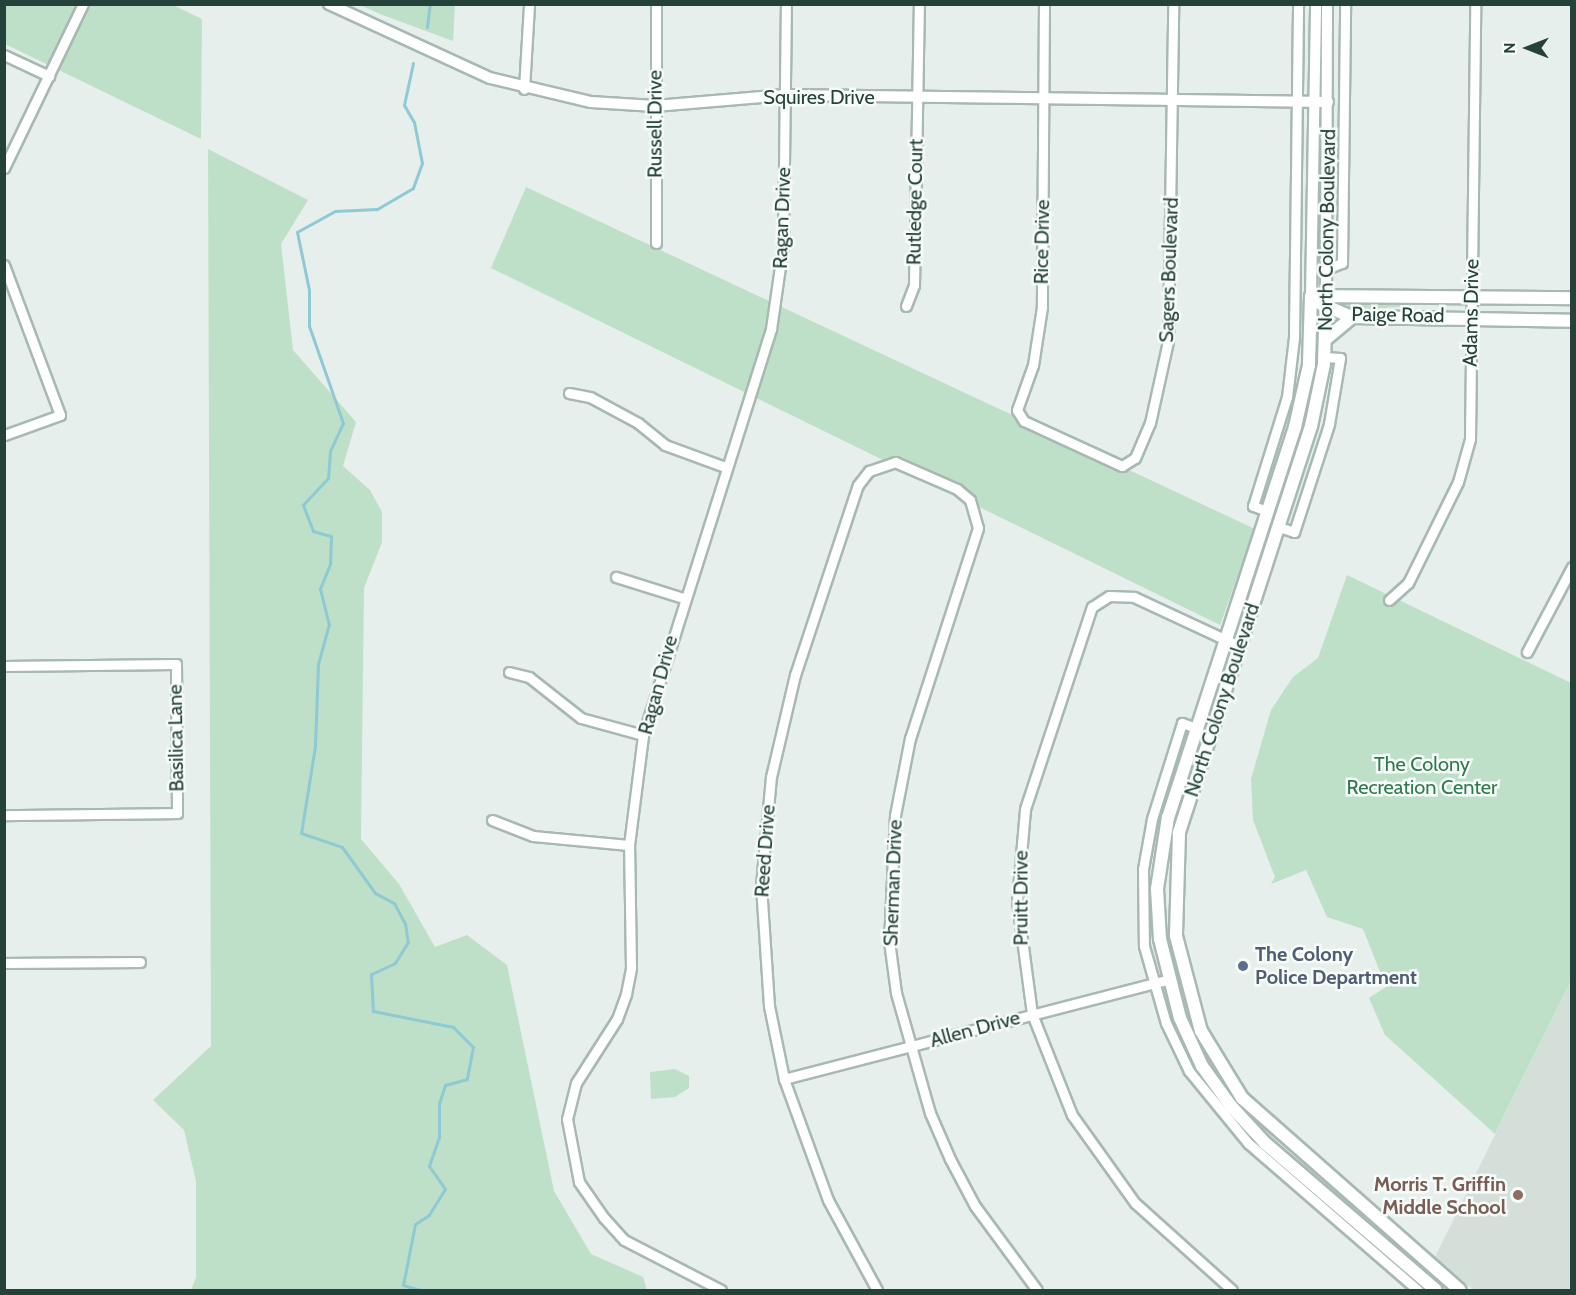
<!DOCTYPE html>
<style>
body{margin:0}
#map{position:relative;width:1576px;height:1295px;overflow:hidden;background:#e6efeb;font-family:Cabin,sans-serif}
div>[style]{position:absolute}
.built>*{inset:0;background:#d4dfda}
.green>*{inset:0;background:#bfe0c8}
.stream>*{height:3px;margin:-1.5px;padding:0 1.5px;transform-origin:1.5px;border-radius:1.5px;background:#8ec9d4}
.roads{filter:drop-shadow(2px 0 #a8b8b2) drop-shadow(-2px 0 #a8b8b2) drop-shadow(0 2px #a8b8b2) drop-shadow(0 -2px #a8b8b2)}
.minor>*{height:9px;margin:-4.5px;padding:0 4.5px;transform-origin:4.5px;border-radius:4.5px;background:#fff}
.tertiary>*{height:10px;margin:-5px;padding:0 5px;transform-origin:5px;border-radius:5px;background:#fff}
.secondary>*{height:12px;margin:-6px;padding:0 6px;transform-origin:6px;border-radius:6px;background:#fff}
.dots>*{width:16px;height:16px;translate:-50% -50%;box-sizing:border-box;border:3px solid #f7fbf9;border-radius:50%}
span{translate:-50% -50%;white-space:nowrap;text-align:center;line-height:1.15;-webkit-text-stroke:5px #f7fbf9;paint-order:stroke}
.street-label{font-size:20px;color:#24423a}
.park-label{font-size:20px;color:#2d7a4b}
.service-label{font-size:20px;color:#4e5e75;font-weight:700}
.left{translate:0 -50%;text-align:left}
.education-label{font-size:20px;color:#785e54;font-weight:700}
.right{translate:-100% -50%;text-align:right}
.frame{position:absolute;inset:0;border:6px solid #24423a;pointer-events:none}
.north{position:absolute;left:1498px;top:18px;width:60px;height:60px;-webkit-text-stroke:4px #f7fbf9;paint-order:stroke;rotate:270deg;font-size:16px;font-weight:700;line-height:24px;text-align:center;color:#24423a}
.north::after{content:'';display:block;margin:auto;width:21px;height:27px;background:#24423a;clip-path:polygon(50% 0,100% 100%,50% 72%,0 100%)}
</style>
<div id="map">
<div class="built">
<div style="clip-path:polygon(1571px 980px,1571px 1290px,1474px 1290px,1435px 1257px)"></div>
</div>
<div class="green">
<div style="clip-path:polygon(4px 5px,173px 5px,202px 19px,201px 139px,5px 44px)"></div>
<div style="clip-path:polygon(360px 5px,455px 5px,453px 41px,380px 14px)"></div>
<div style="clip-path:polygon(208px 149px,308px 200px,281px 244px,293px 350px,356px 422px,343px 466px,370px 490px,382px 512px,382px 542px,364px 588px,361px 839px,399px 884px,435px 947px,467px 935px,507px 965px,554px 1191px,591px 1254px,643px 1277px,647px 1290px,191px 1290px,196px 1277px,196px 1181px,184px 1130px,153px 1100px,211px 1046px)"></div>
<div style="clip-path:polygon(526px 187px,1255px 529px,1220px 625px,491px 268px)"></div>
<div style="clip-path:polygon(1348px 304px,1411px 304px,1411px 306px,1348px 311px)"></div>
<div style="clip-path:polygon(1347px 575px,1571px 683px,1571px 980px,1495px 1134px,1385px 1035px,1369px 998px,1386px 987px,1363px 929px,1327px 917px,1306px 870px,1271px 884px,1275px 877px,1253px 820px,1251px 779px,1271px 710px,1293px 677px,1318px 658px)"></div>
<div style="clip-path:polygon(675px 1069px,689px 1076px,689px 1088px,675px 1097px,651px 1099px,650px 1072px)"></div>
</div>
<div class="stream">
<div style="left:427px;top:27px;width:23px;rotate:-83deg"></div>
<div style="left:413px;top:63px;width:43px;rotate:102.1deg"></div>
<div style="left:404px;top:105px;width:20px;rotate:60deg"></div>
<div style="left:414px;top:122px;width:42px;rotate:79deg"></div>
<div style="left:422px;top:163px;width:27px;rotate:110deg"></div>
<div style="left:413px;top:188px;width:42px;rotate:149.7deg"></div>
<div style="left:377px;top:209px;width:42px;rotate:177.3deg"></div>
<div style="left:335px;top:211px;width:43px;rotate:151.1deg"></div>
<div style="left:297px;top:232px;width:59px;rotate:78.3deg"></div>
<div style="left:309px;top:290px;width:36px;rotate:90deg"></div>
<div style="left:309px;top:326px;width:103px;rotate:70.7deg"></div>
<div style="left:343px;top:423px;width:31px;rotate:115deg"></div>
<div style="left:330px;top:451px;width:27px;rotate:94deg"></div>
<div style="left:328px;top:478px;width:37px;rotate:133deg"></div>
<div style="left:303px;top:505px;width:28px;rotate:69deg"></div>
<div style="left:313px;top:531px;width:19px;rotate:16deg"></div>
<div style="left:331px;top:536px;width:28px;rotate:92deg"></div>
<div style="left:330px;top:564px;width:27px;rotate:112deg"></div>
<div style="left:320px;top:589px;width:36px;rotate:76deg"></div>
<div style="left:329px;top:624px;width:41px;rotate:105.4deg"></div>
<div style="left:318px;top:664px;width:82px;rotate:92.1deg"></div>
<div style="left:315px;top:746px;width:88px;rotate:99.1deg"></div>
<div style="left:301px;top:833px;width:43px;rotate:18.9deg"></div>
<div style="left:342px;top:847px;width:57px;rotate:54.3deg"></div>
<div style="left:375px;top:893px;width:21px;rotate:28deg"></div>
<div style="left:394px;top:903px;width:24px;rotate:62deg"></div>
<div style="left:405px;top:924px;width:18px;rotate:81deg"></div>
<div style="left:408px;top:942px;width:25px;rotate:122deg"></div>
<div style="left:395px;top:963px;width:26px;rotate:155deg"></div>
<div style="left:371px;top:974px;width:37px;rotate:87deg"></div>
<div style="left:373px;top:1011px;width:82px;rotate:11.3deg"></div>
<div style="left:453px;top:1027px;width:28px;rotate:45deg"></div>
<div style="left:473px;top:1047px;width:33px;rotate:101deg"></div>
<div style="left:467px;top:1079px;width:23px;rotate:165deg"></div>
<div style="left:445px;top:1085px;width:19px;rotate:108deg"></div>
<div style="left:439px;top:1103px;width:34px;rotate:90deg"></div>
<div style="left:439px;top:1137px;width:31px;rotate:109deg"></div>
<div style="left:429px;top:1166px;width:28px;rotate:55deg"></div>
<div style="left:445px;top:1189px;width:31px;rotate:122deg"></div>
<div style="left:429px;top:1215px;width:17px;rotate:147deg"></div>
<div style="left:415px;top:1224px;width:62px;rotate:101.1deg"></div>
<div style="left:403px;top:1285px;width:18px;rotate:16deg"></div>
</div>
<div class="roads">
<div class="minor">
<div style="left:656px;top:4px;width:239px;rotate:90deg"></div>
<div style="left:1044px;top:4px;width:303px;rotate:90.4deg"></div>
<div style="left:1042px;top:307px;width:59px;rotate:98.8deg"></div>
<div style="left:1033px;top:365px;width:48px;rotate:109.6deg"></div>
<div style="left:1017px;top:410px;width:13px;rotate:58deg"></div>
<div style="left:1024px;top:421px;width:108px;rotate:24.7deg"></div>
<div style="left:1122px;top:466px;width:15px;rotate:-32deg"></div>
<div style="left:1135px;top:458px;width:38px;rotate:-67deg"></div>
<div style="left:1150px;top:423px;width:84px;rotate:-77.6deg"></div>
<div style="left:1168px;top:341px;width:337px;rotate:-89.1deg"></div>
<div style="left:4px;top:55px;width:50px;rotate:25deg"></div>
<div style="left:524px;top:89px;width:85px;rotate:-86.6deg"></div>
<div style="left:4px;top:168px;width:182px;rotate:-64.3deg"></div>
<div style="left:4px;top:265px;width:160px;rotate:69.5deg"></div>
<div style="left:60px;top:415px;width:59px;rotate:160.3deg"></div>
<div style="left:1326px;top:269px;width:17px;rotate:-21deg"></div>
<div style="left:1342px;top:263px;width:259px;rotate:-89.3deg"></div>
<div style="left:906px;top:306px;width:22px;rotate:-69deg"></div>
<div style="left:914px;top:285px;width:281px;rotate:-89deg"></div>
<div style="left:569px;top:393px;width:21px;rotate:11deg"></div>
<div style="left:590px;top:397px;width:55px;rotate:28.4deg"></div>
<div style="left:638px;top:423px;width:35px;rotate:39deg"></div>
<div style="left:665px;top:445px;width:64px;rotate:20.1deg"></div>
<div style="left:1267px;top:511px;width:15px;rotate:-160deg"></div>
<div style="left:1253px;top:506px;width:114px;rotate:-72.7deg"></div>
<div style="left:1287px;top:397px;width:60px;rotate:-83.3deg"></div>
<div style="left:1294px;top:337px;width:333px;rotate:-89.3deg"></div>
<div style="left:1279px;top:527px;width:16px;rotate:18deg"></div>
<div style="left:1294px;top:532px;width:114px;rotate:-72deg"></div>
<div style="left:1329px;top:424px;width:67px;rotate:-80.5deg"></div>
<div style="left:1340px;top:358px;width:15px;rotate:-176deg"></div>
<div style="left:616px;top:577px;width:70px;rotate:17.4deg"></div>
<div style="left:1389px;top:600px;width:25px;rotate:-42deg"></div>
<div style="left:1408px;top:583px;width:113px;rotate:-63.7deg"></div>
<div style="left:1458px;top:482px;width:45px;rotate:-74.4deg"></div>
<div style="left:1470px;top:439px;width:435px;rotate:-89.3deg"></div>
<div style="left:1527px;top:652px;width:96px;rotate:-62.1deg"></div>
<div style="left:4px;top:666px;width:172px;rotate:-0.7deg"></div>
<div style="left:176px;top:664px;width:149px;rotate:89.6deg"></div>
<div style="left:177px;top:813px;width:173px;rotate:179.3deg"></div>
<div style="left:509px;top:672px;width:21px;rotate:14deg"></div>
<div style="left:529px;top:677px;width:66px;rotate:38.3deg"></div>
<div style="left:581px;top:718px;width:64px;rotate:15.3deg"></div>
<div style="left:1196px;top:728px;width:15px;rotate:-160deg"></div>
<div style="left:1182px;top:723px;width:101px;rotate:107.4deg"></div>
<div style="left:1152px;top:819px;width:51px;rotate:100.2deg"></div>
<div style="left:1143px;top:869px;width:77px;rotate:89.3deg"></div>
<div style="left:1144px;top:946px;width:80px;rotate:74.1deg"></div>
<div style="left:1166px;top:1023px;width:53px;rotate:64.4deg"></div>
<div style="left:1189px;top:1071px;width:93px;rotate:50.7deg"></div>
<div style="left:1248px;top:1143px;width:225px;rotate:40.9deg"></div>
<div style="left:492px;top:820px;width:44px;rotate:21.3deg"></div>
<div style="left:533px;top:836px;width:96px;rotate:5.4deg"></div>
<div style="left:4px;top:963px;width:136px;rotate:-0.4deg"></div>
<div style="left:784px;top:1079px;width:396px;rotate:-14.5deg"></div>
<div style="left:721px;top:1290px;width:109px;rotate:-152.7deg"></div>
<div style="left:624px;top:1240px;width:30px;rotate:-132deg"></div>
<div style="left:604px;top:1218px;width:44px;rotate:-124.8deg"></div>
<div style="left:579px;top:1182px;width:64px;rotate:-100.8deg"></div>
<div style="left:567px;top:1119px;width:37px;rotate:-76deg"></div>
<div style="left:576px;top:1083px;width:76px;rotate:-57.4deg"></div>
<div style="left:617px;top:1019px;width:27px;rotate:-70deg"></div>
<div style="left:626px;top:994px;width:26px;rotate:-79deg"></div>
<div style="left:631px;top:968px;width:123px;rotate:-90.9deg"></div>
<div style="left:629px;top:845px;width:111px;rotate:-82.7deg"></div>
<div style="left:643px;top:735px;width:426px;rotate:-72.5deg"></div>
<div style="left:771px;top:329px;width:84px;rotate:-81.8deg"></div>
<div style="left:783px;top:246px;width:242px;rotate:-89.3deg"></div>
<div style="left:877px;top:1290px;width:102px;rotate:-118.6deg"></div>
<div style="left:828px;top:1200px;width:129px;rotate:-110deg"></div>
<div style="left:784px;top:1079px;width:75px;rotate:-101.6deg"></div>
<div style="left:769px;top:1006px;width:120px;rotate:-93.8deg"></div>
<div style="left:761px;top:886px;width:109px;rotate:-84.8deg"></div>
<div style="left:771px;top:777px;width:105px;rotate:-76.8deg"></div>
<div style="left:795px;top:675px;width:200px;rotate:-71.7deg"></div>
<div style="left:858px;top:485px;width:18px;rotate:-52deg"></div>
<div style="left:869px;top:471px;width:28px;rotate:-19deg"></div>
<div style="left:895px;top:462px;width:68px;rotate:23.5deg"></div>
<div style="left:957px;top:489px;width:17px;rotate:40deg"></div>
<div style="left:970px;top:500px;width:29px;rotate:74deg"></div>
<div style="left:978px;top:528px;width:221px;rotate:107.9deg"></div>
<div style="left:910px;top:738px;width:78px;rotate:101deg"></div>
<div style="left:895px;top:815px;width:126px;rotate:92.7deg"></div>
<div style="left:889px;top:941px;width:52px;rotate:82.3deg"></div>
<div style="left:896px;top:993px;width:125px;rotate:74.2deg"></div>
<div style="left:930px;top:1113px;width:50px;rotate:66.5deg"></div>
<div style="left:950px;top:1159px;width:53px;rotate:62deg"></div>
<div style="left:975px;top:1206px;width:104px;rotate:53.6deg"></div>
<div style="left:1232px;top:1290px;width:130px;rotate:-138.1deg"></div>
<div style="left:1135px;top:1203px;width:108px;rotate:-125.6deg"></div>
<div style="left:1072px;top:1115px;width:109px;rotate:-111.6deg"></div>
<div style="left:1032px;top:1014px;width:114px;rotate:-97.6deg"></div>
<div style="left:1017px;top:901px;width:92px;rotate:-85deg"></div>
<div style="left:1025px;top:809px;width:213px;rotate:-71.7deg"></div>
<div style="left:1092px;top:607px;width:20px;rotate:-33deg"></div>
<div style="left:1109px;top:596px;width:25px;rotate:2deg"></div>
<div style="left:1134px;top:597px;width:116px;rotate:25deg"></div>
</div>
<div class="tertiary">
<div style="left:329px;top:4px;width:177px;rotate:24.7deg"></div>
<div style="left:490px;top:78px;width:104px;rotate:13.4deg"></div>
<div style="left:591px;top:102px;width:64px;rotate:3.6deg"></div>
<div style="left:655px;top:106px;width:131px;rotate:-4.8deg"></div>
<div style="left:786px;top:95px;width:542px;rotate:0.74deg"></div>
<div style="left:1311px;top:296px;width:292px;rotate:-89deg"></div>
<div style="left:1326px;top:296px;width:292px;rotate:-89.8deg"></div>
</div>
<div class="secondary">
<div style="left:1311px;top:296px;width:69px;rotate:91.7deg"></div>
<div style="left:1309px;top:365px;width:64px;rotate:102.7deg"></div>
<div style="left:1295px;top:427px;width:410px;rotate:108deg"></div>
<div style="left:1168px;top:817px;width:73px;rotate:98.7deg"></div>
<div style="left:1157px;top:889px;width:50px;rotate:86.6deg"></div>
<div style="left:1160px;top:939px;width:81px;rotate:75.8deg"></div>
<div style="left:1180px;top:1018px;width:53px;rotate:65.4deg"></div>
<div style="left:1202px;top:1066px;width:49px;rotate:54.1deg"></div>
<div style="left:1231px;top:1106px;width:50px;rotate:47.4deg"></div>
<div style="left:1265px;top:1143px;width:225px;rotate:40.7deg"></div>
<div style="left:1318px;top:296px;width:254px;rotate:0.5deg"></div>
<div style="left:1326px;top:296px;width:68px;rotate:91.7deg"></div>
<div style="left:1324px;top:364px;width:63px;rotate:101.8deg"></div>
<div style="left:1311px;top:426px;width:428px;rotate:108deg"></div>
<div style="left:1179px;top:833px;width:103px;rotate:91.7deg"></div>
<div style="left:1176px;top:936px;width:98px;rotate:75.3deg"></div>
<div style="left:1201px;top:1031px;width:79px;rotate:58.5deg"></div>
<div style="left:1242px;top:1098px;width:290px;rotate:41.4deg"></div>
<div style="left:1321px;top:304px;width:34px;rotate:23deg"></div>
<div style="left:1352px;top:317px;width:220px;rotate:1deg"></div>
<div style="left:1326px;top:339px;width:34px;rotate:-40deg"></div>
</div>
</div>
<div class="dots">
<div style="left:1243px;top:966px;background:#5c6f8a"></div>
<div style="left:1518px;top:1195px;background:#8d6e63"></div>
</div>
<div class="street-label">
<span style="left:819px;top:97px">Squires Drive</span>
<span style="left:655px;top:124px;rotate:-90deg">Russell Drive</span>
<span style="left:915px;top:202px;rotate:-89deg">Rutledge Court</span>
<span style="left:782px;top:218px;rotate:-88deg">Ragan Drive</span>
<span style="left:1327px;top:230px;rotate:-89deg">North Colony Boulevard</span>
<span style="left:1042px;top:242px;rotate:-89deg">Rice Drive</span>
<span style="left:1169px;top:270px;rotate:-88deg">Sagers Boulevard</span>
<span style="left:1471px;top:313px;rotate:-89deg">Adams Drive</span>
<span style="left:1398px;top:315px;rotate:1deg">Paige Road</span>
<span style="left:658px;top:685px;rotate:-75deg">Ragan Drive</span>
<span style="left:1222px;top:700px;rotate:-72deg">North Colony Boulevard</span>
<span style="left:176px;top:738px;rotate:-91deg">Basilica Lane</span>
<span style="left:765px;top:851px;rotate:-86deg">Reed Drive</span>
<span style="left:893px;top:883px;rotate:-88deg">Sherman Drive</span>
<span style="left:1021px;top:898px;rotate:-90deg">Pruitt Drive</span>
<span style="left:975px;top:1029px;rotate:-15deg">Allen Drive</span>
</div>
<div class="park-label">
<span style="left:1422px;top:776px">The Colony<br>Recreation Center</span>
</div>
<div class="service-label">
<span class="left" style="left:1255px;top:966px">The Colony<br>Police Department</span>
</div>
<div class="education-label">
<span class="right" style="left:1506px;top:1196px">Morris T. Griffin<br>Middle School</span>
</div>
<div class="frame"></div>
<div class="north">N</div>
</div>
